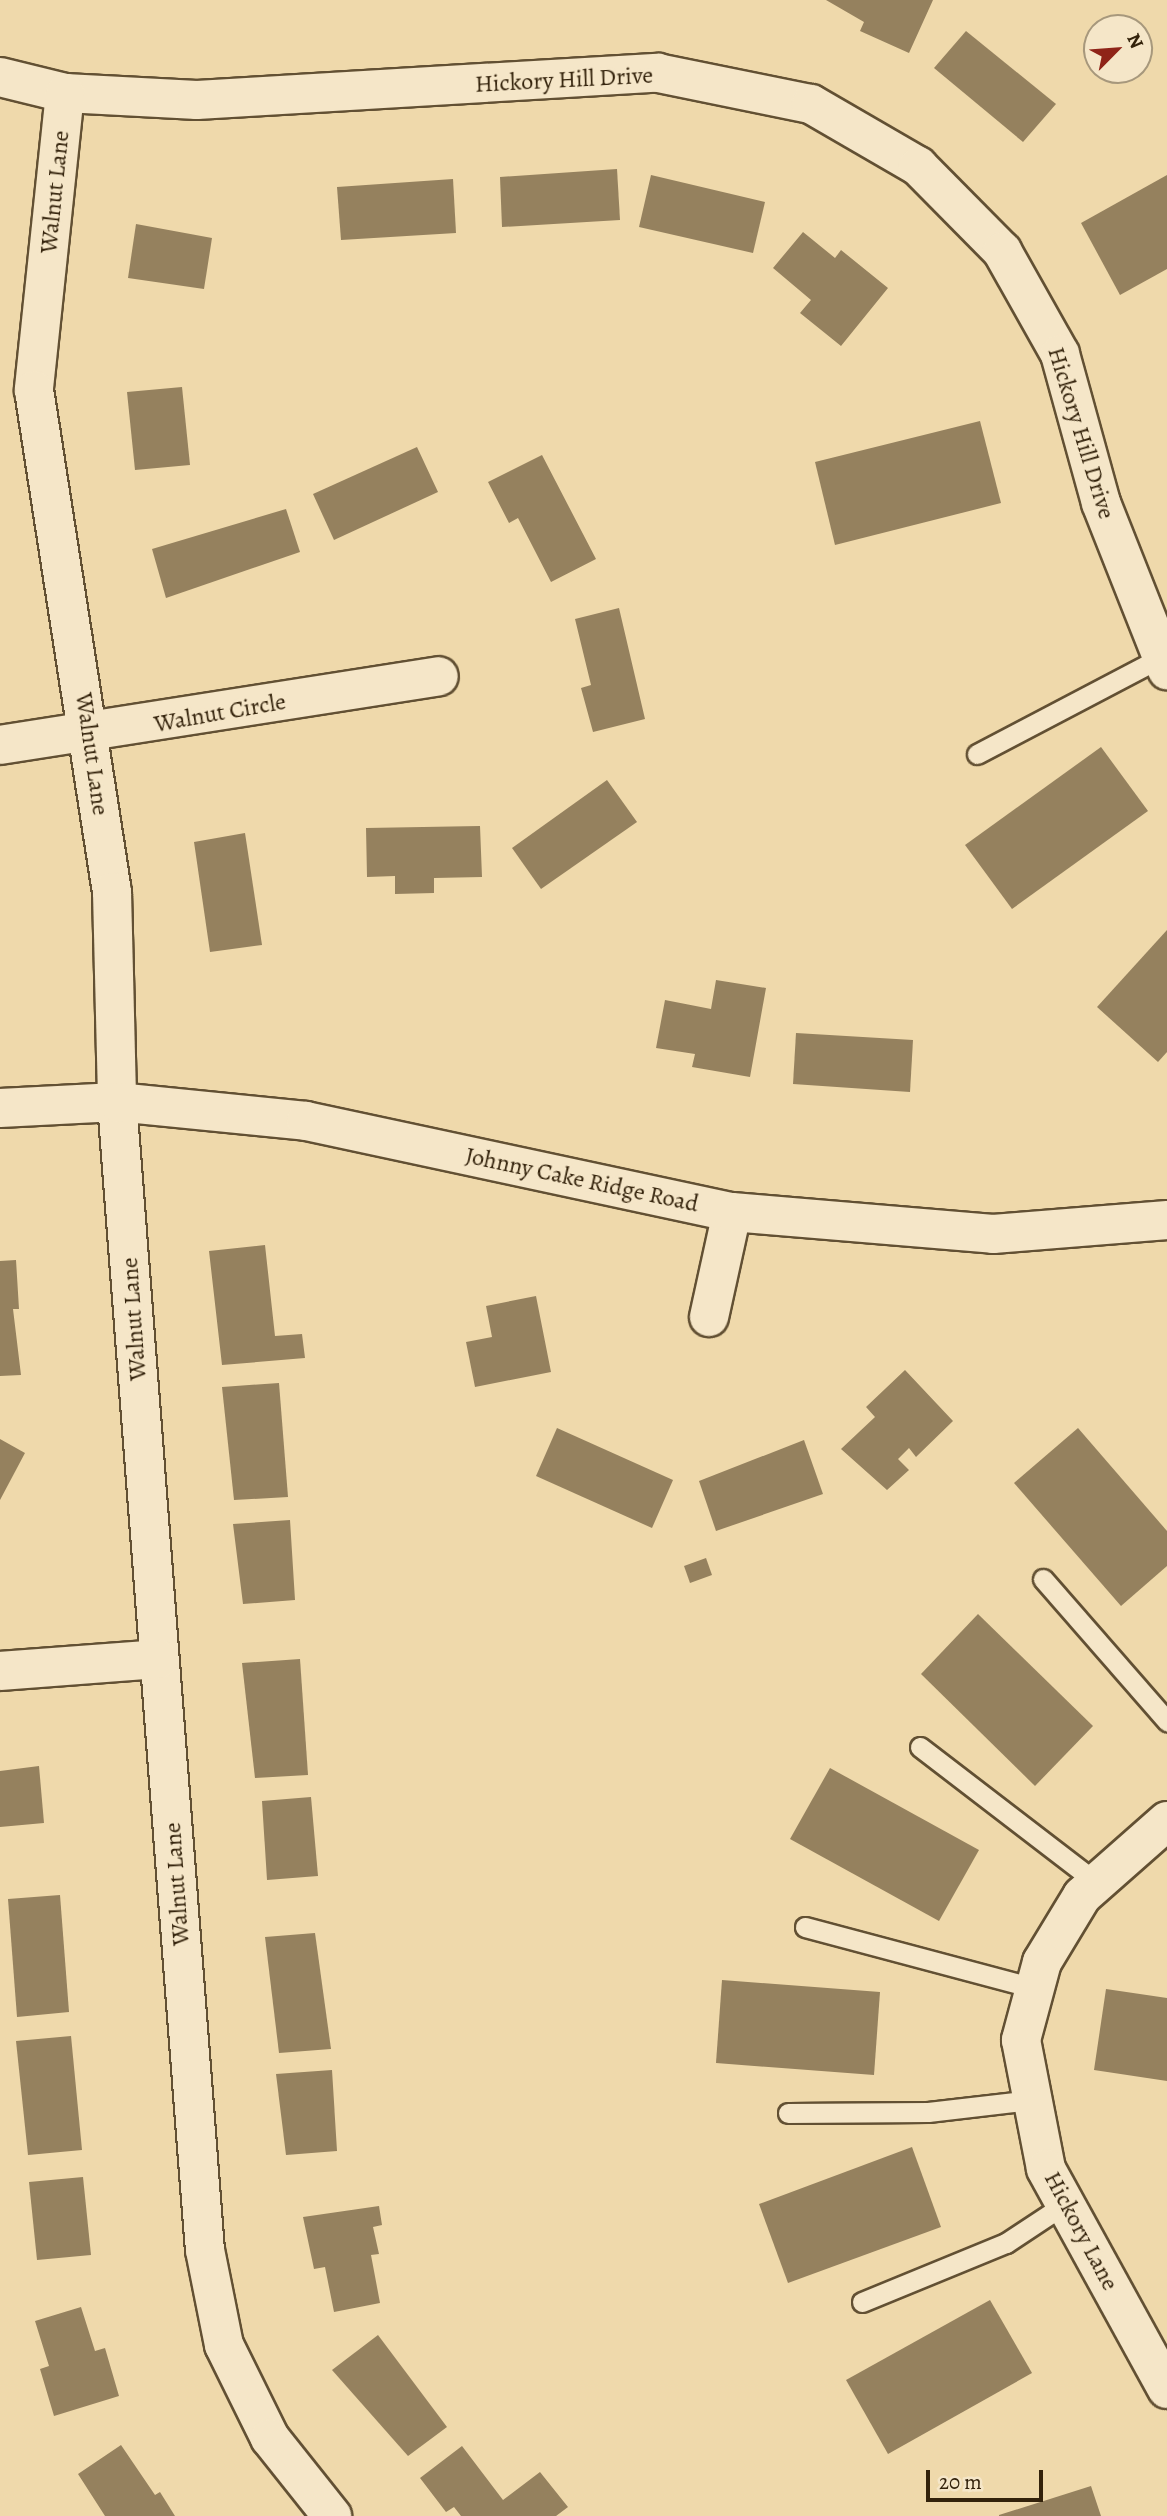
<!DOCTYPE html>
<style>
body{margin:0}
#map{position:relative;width:1167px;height:2516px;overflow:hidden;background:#efd9ab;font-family:Alegreya,serif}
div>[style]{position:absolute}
.building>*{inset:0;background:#95815e}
.roads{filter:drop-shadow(2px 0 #625033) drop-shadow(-2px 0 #625033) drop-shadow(0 2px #625033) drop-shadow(0 -2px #625033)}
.service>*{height:19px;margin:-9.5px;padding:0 9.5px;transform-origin:9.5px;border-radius:9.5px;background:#f5e6c8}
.minor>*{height:38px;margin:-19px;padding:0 19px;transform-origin:19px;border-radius:19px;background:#f5e6c8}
.tertiary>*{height:38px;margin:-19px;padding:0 19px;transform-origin:19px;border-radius:19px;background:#f5e6c8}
span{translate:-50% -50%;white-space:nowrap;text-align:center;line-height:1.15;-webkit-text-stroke:5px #f5e6c8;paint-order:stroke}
.street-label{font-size:24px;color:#33220b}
.north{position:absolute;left:1083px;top:14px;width:70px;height:70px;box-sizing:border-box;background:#f5e6c8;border:2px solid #a7987c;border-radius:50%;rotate:65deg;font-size:19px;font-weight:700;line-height:28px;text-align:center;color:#33220b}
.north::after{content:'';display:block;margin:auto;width:24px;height:32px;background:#8f2418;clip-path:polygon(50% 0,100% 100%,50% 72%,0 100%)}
.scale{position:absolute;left:926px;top:2470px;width:117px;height:32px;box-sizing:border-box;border:4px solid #33220b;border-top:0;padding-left:9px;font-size:21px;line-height:24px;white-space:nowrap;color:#33220b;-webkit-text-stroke:5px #f5e6c8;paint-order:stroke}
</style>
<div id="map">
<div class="building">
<div style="clip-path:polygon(826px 0,933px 0,909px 53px,860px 31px,864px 22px)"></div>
<div style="clip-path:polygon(966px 31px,1056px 104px,1023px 142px,934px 68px)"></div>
<div style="clip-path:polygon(617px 169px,620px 220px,502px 227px,500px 177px)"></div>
<div style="clip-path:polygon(651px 175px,765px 202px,753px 253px,639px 227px)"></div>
<div style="clip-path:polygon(1167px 175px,1167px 269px,1120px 295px,1081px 223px)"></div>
<div style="clip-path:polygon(453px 179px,456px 233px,341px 240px,337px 187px)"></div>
<div style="clip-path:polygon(136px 224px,212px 238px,204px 289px,128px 278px)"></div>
<div style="clip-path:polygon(803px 232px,835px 258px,841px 250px,888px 288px,841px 346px,800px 313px,811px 300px,773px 268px)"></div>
<div style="clip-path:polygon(182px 387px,190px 465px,135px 470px,127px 392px)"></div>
<div style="clip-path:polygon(980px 421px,1001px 503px,835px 545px,815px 462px)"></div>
<div style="clip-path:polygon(417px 447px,438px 492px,334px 540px,313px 494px)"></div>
<div style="clip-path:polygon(542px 455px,596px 559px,551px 582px,518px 518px,509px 523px,488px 482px)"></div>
<div style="clip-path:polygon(286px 509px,300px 552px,166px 598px,152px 549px)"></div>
<div style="clip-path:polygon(619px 608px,645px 719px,593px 732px,581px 688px,591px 685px,575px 619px)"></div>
<div style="clip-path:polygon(1101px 747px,1148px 811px,1012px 909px,965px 845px)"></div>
<div style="clip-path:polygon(607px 780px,637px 822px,541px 889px,512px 848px)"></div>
<div style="clip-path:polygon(480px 826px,482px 877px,434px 878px,434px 893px,395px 894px,395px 876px,367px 877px,366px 828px)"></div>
<div style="clip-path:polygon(245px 833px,262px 945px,210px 952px,194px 842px)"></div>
<div style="clip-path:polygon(1167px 930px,1167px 1052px,1158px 1062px,1097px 1007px)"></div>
<div style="clip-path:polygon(716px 980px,766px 988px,750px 1077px,692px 1067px,695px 1054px,656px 1048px,665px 1000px,711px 1009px)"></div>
<div style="clip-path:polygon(796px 1033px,913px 1040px,910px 1092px,793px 1084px)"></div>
<div style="clip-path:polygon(265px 1245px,275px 1336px,302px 1334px,305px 1358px,222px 1365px,209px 1251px)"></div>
<div style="clip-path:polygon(16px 1260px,19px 1309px,13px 1309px,21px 1375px,0 1376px,0 1261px)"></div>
<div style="clip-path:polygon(536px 1296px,551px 1372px,475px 1387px,466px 1342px,492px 1337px,486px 1306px)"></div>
<div style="clip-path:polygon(905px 1370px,953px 1421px,916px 1457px,909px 1448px,898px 1459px,909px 1470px,887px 1490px,841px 1449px,875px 1417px,866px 1407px)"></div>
<div style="clip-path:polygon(279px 1383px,288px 1497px,234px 1500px,222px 1387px)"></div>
<div style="clip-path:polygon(557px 1428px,673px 1480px,652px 1528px,536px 1476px)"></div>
<div style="clip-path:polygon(1078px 1428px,1167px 1531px,1167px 1566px,1121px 1606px,1014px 1483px)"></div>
<div style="clip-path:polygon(0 1439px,25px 1453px,0 1500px)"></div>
<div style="clip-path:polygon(804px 1440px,823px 1494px,716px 1531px,699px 1481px)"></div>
<div style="clip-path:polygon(290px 1520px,295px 1600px,243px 1604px,233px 1524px)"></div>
<div style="clip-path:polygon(706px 1558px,712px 1575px,690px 1583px,684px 1566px)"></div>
<div style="clip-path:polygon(978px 1614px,1093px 1726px,1035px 1786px,921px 1674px)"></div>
<div style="clip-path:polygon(300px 1659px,308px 1775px,255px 1778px,242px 1663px)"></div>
<div style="clip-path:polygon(39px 1766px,44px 1823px,0 1827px,0 1771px)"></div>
<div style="clip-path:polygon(830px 1768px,979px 1850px,939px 1921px,790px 1839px)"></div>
<div style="clip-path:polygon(311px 1797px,318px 1876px,267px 1880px,262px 1801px)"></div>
<div style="clip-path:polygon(60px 1895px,69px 2012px,17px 2017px,8px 1899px)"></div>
<div style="clip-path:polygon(315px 1933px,331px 2049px,279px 2053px,265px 1937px)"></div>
<div style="clip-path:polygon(722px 1980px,880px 1992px,874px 2075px,716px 2063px)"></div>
<div style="clip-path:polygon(1106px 1989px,1167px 1998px,1167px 2081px,1094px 2070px)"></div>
<div style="clip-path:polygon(71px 2036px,82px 2150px,28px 2155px,16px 2041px)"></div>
<div style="clip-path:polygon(332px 2070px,337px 2151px,286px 2155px,276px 2074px)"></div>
<div style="clip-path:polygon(912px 2147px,941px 2227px,788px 2283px,759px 2204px)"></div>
<div style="clip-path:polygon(83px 2177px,91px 2255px,37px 2260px,29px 2182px)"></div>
<div style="clip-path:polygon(379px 2206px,382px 2225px,373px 2227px,379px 2254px,371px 2255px,380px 2303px,334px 2312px,325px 2267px,314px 2269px,303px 2217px)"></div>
<div style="clip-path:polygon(990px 2300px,1032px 2373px,888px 2454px,846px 2380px)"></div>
<div style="clip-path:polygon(81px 2307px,95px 2351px,105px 2348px,119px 2396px,54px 2416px,40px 2369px,49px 2366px,35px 2321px)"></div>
<div style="clip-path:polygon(378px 2335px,447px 2427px,408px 2456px,332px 2370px)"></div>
<div style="clip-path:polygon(121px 2445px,155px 2495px,160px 2492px,175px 2516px,105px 2516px,78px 2474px)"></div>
<div style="clip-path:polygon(462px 2446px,503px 2500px,540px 2472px,568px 2507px,556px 2516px,461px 2516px,454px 2507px,446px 2512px,420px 2478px)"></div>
<div style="clip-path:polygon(1091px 2486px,1101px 2516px,999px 2516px,999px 2515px)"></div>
</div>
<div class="roads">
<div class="service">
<div style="left:977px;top:754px;width:207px;rotate:-27.7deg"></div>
<div style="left:1043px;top:1579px;width:189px;rotate:48.9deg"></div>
<div style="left:920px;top:1747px;width:223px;rotate:37.5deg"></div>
<div style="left:805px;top:1927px;width:238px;rotate:14.9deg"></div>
<div style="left:788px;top:2113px;width:140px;rotate:-0.4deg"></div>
<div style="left:928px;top:2112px;width:105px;rotate:-6.6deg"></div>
<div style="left:862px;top:2302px;width:156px;rotate:-22.3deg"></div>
<div style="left:1006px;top:2243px;width:71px;rotate:-33.5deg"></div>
</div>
<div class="minor">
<div style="left:0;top:77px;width:67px;rotate:13.8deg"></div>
<div style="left:65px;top:93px;width:132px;rotate:3deg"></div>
<div style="left:197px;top:100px;width:462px;rotate:-3.4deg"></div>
<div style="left:658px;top:73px;width:156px;rotate:11.5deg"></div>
<div style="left:811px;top:104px;width:124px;rotate:30.1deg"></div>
<div style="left:918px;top:166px;width:120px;rotate:45.3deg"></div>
<div style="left:1002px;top:251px;width:118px;rotate:60.6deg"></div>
<div style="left:1060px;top:354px;width:155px;rotate:74.6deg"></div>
<div style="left:1101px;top:503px;width:180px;rotate:68.4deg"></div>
<div style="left:65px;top:93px;width:299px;rotate:96deg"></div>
<div style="left:34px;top:390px;width:508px;rotate:81.17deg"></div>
<div style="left:112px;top:892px;width:210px;rotate:88.6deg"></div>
<div style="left:117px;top:1102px;width:1151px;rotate:85.62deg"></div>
<div style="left:205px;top:2250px;width:97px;rotate:78.7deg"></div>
<div style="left:224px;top:2345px;width:104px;rotate:63.7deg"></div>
<div style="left:270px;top:2438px;width:100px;rotate:51.5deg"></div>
<div style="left:0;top:745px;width:444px;rotate:-8.9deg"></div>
<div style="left:709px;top:1317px;width:107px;rotate:-77.6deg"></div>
<div style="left:0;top:1671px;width:159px;rotate:-4.3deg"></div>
<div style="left:1167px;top:1821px;width:113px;rotate:138.6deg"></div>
<div style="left:1082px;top:1896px;width:77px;rotate:121.2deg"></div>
<div style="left:1042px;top:1962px;width:81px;rotate:105.1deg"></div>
<div style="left:1021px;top:2040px;width:131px;rotate:79deg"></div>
<div style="left:1046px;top:2169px;width:251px;rotate:61.2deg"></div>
</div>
<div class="tertiary">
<div style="left:0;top:1108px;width:117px;rotate:-2.9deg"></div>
<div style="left:117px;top:1102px;width:190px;rotate:5.7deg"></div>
<div style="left:306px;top:1121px;width:436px;rotate:12.1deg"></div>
<div style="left:732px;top:1212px;width:262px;rotate:4.8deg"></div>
<div style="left:993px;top:1234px;width:175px;rotate:-4.6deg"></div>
</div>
</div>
<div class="street-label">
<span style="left:564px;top:80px;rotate:-3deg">Hickory Hill Drive</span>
<span style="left:55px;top:192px;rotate:-84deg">Walnut Lane</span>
<span style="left:1081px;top:433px;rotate:73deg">Hickory Hill Drive</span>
<span style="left:220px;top:713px;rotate:-10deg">Walnut Circle</span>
<span style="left:92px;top:754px;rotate:82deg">Walnut Lane</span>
<span style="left:582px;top:1180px;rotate:12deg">Johnny Cake Ridge Road</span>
<span style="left:134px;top:1319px;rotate:-94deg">Walnut Lane</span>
<span style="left:177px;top:1884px;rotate:-94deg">Walnut Lane</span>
<span style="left:1081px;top:2231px;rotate:62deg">Hickory Lane</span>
</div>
<div class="north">N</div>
<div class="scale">20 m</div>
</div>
